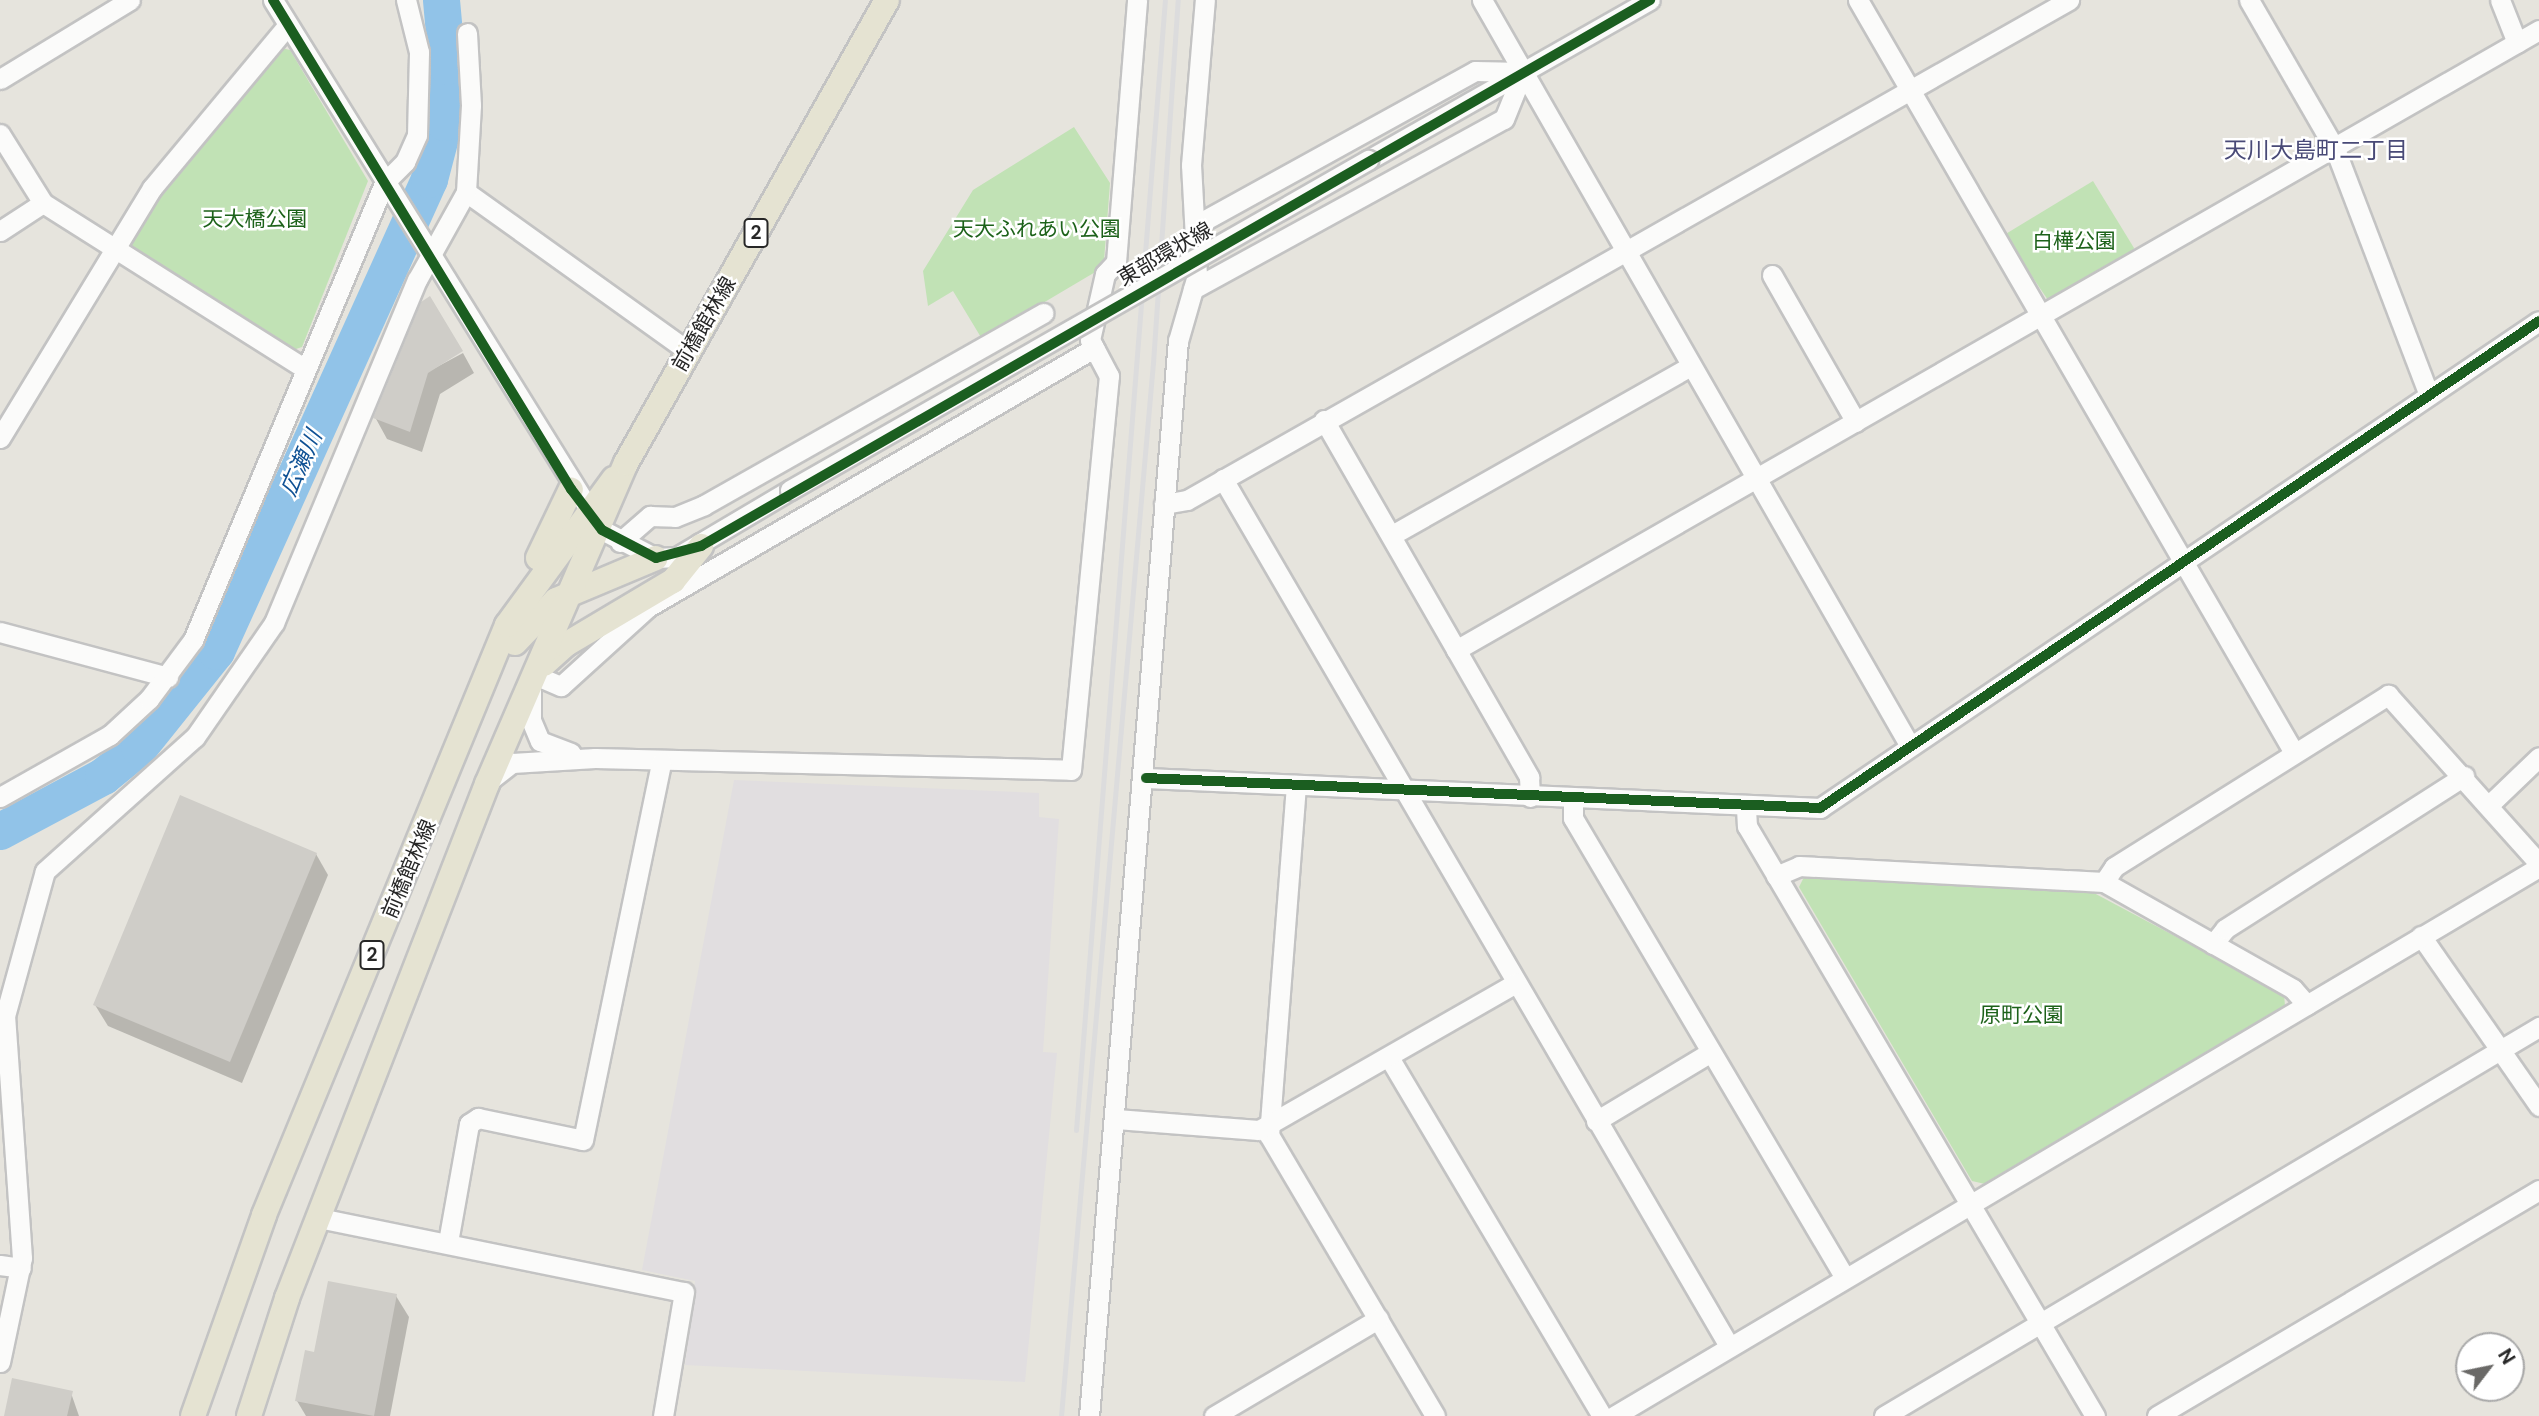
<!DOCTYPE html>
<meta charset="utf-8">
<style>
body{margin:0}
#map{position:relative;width:2539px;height:1416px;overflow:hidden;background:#e6e4dd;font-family:"DM Sans","Noto Sans JP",sans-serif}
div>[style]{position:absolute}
.industrial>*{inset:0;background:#e1dee0}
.green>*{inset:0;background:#c1e2b5}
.shadow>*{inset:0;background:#0003}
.river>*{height:37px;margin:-18.5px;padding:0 18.5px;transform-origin:18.5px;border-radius:18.5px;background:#91c3e8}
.building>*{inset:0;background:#cfcdc8}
.roads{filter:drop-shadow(2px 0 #c3c3c3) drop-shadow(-2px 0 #c3c3c3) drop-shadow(0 2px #c3c3c3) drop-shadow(0 -2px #c3c3c3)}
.minor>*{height:19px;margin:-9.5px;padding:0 9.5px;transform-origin:9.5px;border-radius:9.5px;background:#fbfbfa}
.major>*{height:24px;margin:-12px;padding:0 12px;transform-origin:12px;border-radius:12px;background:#e5e3d2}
.rail>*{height:5px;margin:-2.5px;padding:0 2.5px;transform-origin:2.5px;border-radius:2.5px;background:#dcdcdd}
.bridges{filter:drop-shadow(2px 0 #c3c3c3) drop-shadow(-2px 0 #c3c3c3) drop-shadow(0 2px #c3c3c3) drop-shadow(0 -2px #c3c3c3)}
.minor-bridge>*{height:19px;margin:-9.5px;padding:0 9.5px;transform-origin:9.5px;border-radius:9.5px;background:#fbfbfa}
.cycleway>*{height:10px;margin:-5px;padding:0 5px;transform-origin:5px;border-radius:5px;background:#1b5e20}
span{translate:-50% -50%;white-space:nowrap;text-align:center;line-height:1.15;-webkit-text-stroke:5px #fff;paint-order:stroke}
.shield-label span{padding:2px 5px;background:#fff;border:2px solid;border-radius:5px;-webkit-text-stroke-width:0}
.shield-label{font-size:19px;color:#272727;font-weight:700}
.park-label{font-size:21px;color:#1d621a}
.street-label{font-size:21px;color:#272727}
.neighbourhood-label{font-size:23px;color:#494a77}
.water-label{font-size:23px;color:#0f5194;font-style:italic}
.north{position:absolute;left:2455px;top:1332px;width:70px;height:70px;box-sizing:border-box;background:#fff;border:2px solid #a9a9a9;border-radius:50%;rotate:58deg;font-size:19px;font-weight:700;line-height:28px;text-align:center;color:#272727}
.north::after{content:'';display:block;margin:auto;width:24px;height:32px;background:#6a6967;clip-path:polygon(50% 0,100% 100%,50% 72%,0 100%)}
</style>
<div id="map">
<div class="industrial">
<div style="clip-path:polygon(734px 780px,1039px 793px,1039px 817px,1059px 819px,1043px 1052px,1057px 1053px,1025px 1382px,685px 1365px,695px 1281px,642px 1270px)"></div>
</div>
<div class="green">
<div style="clip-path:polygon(277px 47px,290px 50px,368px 181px,302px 347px,290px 351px,134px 252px,130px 239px,160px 190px)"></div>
<div style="clip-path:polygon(1074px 127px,1110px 183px,1104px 261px,1097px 271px,982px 339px,953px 291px,928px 306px,923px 271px,973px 190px)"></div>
<div style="clip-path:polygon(2093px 181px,2134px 248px,2131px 257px,2050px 303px,2004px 235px)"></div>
<div style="clip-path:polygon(1804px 877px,2092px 892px,2284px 994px,2285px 1006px,1985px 1184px,1972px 1181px,1799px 887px)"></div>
</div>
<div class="shadow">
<div style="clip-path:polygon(463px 353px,474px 373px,440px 394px,422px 452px,387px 439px,375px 417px,420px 376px)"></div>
<div style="clip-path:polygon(316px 854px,328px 875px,242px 1083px,108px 1026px,95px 1005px)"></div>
<div style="clip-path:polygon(396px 1296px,409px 1317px,390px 1416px,306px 1416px,297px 1401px,316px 1354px)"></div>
<div style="clip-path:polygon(71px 1393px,79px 1416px,6px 1416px)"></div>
</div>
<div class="river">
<div style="left:0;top:831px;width:117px;rotate:-28.1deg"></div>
<div style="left:103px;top:776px;width:46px;rotate:-38.9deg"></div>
<div style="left:139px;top:747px;width:123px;rotate:-51.3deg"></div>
<div style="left:216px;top:651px;width:518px;rotate:-65.71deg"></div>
<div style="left:429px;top:179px;width:59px;rotate:-75.3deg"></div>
<div style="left:444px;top:122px;width:56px;rotate:-86.9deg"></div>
<div style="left:447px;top:66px;width:66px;rotate:-95.2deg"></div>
</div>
<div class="building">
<div style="clip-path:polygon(430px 296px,463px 351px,428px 373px,410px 432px,373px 418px,421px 302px)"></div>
<div style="clip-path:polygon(180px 795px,317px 853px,230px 1062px,93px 1005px)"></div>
<div style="clip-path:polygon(328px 1281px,397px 1294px,374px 1416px,295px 1401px,305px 1350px,314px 1352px)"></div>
<div style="clip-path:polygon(12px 1378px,73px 1391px,67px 1416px,4px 1416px)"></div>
</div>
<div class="roads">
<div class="minor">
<div style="left:273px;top:0;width:624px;rotate:58.17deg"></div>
<div style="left:602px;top:530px;width:61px;rotate:27.4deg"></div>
<div style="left:656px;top:558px;width:21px;rotate:-3deg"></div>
<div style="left:677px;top:557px;width:131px;rotate:-30.7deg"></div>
<div style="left:1482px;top:0;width:860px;rotate:60.16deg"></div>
<div style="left:1858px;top:0;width:868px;rotate:59.92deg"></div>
<div style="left:2249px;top:0;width:172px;rotate:60deg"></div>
<div style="left:2335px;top:149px;width:263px;rotate:69.1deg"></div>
<div style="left:2500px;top:0;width:46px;rotate:68.4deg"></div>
<div style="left:0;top:79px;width:152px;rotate:-31.3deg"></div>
<div style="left:0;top:134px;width:81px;rotate:58.1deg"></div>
<div style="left:43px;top:203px;width:311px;rotate:32.3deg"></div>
<div style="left:1368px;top:160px;width:324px;rotate:-29.6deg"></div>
<div style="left:466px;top:192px;width:273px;rotate:35.6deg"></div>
<div style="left:0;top:231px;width:51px;rotate:-33.1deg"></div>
<div style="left:1772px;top:275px;width:169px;rotate:60.3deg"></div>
<div style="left:1193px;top:289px;width:354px;rotate:-28.7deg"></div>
<div style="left:1504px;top:119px;width:51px;rotate:-68deg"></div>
<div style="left:1523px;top:72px;width:48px;rotate:-178.8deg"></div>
<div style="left:1475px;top:71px;width:319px;rotate:151.1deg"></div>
<div style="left:1324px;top:420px;width:412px;rotate:60.1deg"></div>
<div style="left:1529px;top:777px;width:20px;rotate:87deg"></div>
<div style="left:0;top:438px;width:293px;rotate:-58.7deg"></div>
<div style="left:152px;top:188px;width:212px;rotate:-50.2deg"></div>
<div style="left:1223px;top:479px;width:1004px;rotate:59.73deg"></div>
<div style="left:1164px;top:504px;width:23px;rotate:-10deg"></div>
<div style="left:1187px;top:500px;width:1014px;rotate:-29.55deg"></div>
<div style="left:1392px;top:535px;width:343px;rotate:-29.5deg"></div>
<div style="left:620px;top:542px;width:40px;rotate:-41deg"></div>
<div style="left:650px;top:516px;width:25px;rotate:2deg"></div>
<div style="left:675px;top:517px;width:31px;rotate:-22deg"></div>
<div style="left:704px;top:505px;width:390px;rotate:-29.5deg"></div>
<div style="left:0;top:632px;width:174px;rotate:15deg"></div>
<div style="left:1456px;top:650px;width:1248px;rotate:-29.79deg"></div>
<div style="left:537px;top:676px;width:26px;rotate:23deg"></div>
<div style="left:561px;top:686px;width:118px;rotate:-42.2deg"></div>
<div style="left:648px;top:607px;width:516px;rotate:-30.14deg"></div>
<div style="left:531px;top:690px;width:30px;rotate:90deg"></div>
<div style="left:531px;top:720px;width:23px;rotate:67deg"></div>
<div style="left:540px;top:741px;width:33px;rotate:21deg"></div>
<div style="left:1146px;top:778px;width:675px;rotate:2.55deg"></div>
<div style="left:1820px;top:808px;width:868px;rotate:-34.11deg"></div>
<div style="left:490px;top:780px;width:28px;rotate:-38deg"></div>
<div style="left:512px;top:763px;width:83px;rotate:-3.4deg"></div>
<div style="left:595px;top:758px;width:476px;rotate:1.4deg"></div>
<div style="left:1071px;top:770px;width:396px;rotate:-84.5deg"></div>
<div style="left:1109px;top:376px;width:41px;rotate:-117.8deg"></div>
<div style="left:1090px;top:340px;width:68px;rotate:-77.2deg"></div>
<div style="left:1105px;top:274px;width:16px;rotate:-47deg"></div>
<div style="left:1116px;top:262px;width:263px;rotate:-85.4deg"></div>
<div style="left:1296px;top:785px;width:351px;rotate:94.4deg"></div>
<div style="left:1269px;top:1135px;width:326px;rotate:59.4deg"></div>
<div style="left:0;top:797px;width:126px;rotate:-29.4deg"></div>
<div style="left:110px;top:735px;width:53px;rotate:-42.7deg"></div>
<div style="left:149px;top:699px;width:74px;rotate:-53.3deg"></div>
<div style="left:193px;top:640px;width:495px;rotate:-67.3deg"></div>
<div style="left:384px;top:183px;width:30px;rotate:-45deg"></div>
<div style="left:405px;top:162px;width:30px;rotate:-66deg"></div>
<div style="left:417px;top:135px;width:83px;rotate:-88.6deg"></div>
<div style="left:419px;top:52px;width:54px;rotate:-104deg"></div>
<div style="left:1573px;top:800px;width:18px;rotate:90deg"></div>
<div style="left:1573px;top:818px;width:534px;rotate:59.4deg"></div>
<div style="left:2489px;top:805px;width:69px;rotate:-43.8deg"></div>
<div style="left:1746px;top:808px;width:18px;rotate:87deg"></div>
<div style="left:1747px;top:826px;width:685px;rotate:59.47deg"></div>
<div style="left:1776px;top:876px;width:25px;rotate:-23deg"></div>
<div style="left:1799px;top:866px;width:305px;rotate:3deg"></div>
<div style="left:2104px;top:882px;width:217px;rotate:29.5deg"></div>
<div style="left:2293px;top:989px;width:21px;rotate:49deg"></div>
<div style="left:2104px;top:882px;width:18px;rotate:-56deg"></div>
<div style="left:2114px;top:867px;width:324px;rotate:-32.1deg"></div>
<div style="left:2388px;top:695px;width:226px;rotate:48.1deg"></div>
<div style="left:2421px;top:936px;width:207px;rotate:55.2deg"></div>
<div style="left:2213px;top:944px;width:19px;rotate:-51deg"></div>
<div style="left:2225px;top:929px;width:284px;rotate:-32.6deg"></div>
<div style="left:1390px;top:1059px;width:415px;rotate:59.3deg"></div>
<div style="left:1116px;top:1119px;width:143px;rotate:4.4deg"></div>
<div style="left:1259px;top:1130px;width:296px;rotate:-29.8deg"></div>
<div style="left:1596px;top:1121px;width:134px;rotate:-31deg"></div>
<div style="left:319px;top:1218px;width:372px;rotate:11.5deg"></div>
<div style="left:684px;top:1292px;width:126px;rotate:99.6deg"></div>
<div style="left:448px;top:1242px;width:120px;rotate:-79.9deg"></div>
<div style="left:469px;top:1124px;width:11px;rotate:-34deg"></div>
<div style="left:478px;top:1118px;width:107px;rotate:11.8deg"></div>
<div style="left:583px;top:1140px;width:386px;rotate:-78.3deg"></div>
<div style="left:0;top:1265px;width:21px;rotate:8deg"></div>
<div style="left:0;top:1362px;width:106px;rotate:-78.1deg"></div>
<div style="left:22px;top:1258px;width:243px;rotate:-94deg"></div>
<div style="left:5px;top:1016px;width:150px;rotate:-74.6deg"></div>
<div style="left:45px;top:871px;width:201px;rotate:-41.8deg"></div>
<div style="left:195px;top:737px;width:139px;rotate:-55.3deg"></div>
<div style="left:274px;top:623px;width:372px;rotate:-67.4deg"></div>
<div style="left:417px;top:280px;width:101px;rotate:-60.9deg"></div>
<div style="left:466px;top:192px;width:87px;rotate:-86.7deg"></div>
<div style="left:471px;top:105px;width:72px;rotate:-93.2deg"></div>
<div style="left:1089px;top:1416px;width:1079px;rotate:-85.27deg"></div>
<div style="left:1178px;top:341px;width:69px;rotate:-73.9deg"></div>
<div style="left:1197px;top:275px;width:110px;rotate:-93.1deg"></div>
<div style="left:1191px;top:165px;width:166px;rotate:-85.2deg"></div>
<div style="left:1214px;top:1416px;width:191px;rotate:-30.6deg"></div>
<div style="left:1614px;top:1416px;width:1076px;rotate:-30.69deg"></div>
<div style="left:1884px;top:1416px;width:762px;rotate:-30.71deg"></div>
<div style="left:2157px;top:1416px;width:444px;rotate:-30.6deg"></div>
</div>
<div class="major">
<div style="left:538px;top:558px;width:76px;rotate:-64.4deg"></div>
<div style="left:515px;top:643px;width:59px;rotate:-46.4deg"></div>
<div style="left:556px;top:600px;width:108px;rotate:-22.8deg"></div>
<div style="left:544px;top:664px;width:28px;rotate:-42deg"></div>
<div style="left:565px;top:645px;width:126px;rotate:-30.7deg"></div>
<div style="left:673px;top:581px;width:45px;rotate:-51.3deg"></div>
<div style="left:193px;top:1416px;width:213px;rotate:-70.5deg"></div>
<div style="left:264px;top:1215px;width:638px;rotate:-67.61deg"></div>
<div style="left:507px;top:625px;width:181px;rotate:-53.8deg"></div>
<div style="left:249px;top:1416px;width:124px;rotate:-72.1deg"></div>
<div style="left:287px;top:1298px;width:552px;rotate:-68.74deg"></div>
<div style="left:487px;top:784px;width:350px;rotate:-66.6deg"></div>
<div style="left:626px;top:463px;width:531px;rotate:-60.59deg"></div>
</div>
</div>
<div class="rail">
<div style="left:1076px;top:1130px;width:1133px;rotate:-85.5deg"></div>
<div style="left:1061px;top:1416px;width:1057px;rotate:-85.01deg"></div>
<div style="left:1153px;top:363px;width:364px;rotate:-86.1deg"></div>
</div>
<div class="bridges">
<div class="minor-bridge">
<div style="left:790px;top:490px;width:666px;rotate:-29.72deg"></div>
</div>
</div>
<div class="cycleway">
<div style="left:273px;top:0;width:573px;rotate:58.64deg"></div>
<div style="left:571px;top:489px;width:51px;rotate:52.9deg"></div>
<div style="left:602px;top:530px;width:61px;rotate:27.4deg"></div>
<div style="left:656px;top:558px;width:47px;rotate:-14.9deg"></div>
<div style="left:701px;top:546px;width:1095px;rotate:-29.91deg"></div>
<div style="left:1146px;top:778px;width:675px;rotate:2.55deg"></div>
<div style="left:1820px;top:808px;width:868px;rotate:-34.11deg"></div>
</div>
<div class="shield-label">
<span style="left:756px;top:233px">2</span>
<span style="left:372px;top:955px">2</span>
</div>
<div class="park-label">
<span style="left:255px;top:219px">天大橋公園</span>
<span style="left:1037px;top:229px">天大ふれあい公園</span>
<span style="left:2074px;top:241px">白樺公園</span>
<span style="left:2022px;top:1015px">原町公園</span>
</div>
<div class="street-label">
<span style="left:1165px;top:254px;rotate:-30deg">東部環状線</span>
<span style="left:704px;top:324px;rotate:-60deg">前橋館林線</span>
<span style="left:409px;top:869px;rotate:-67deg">前橋館林線</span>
</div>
<div class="neighbourhood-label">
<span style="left:2316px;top:150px">天川大島町二丁目</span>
</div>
<div class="water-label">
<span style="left:301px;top:463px;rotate:-66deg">広瀬川</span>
</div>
<div class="north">N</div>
</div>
